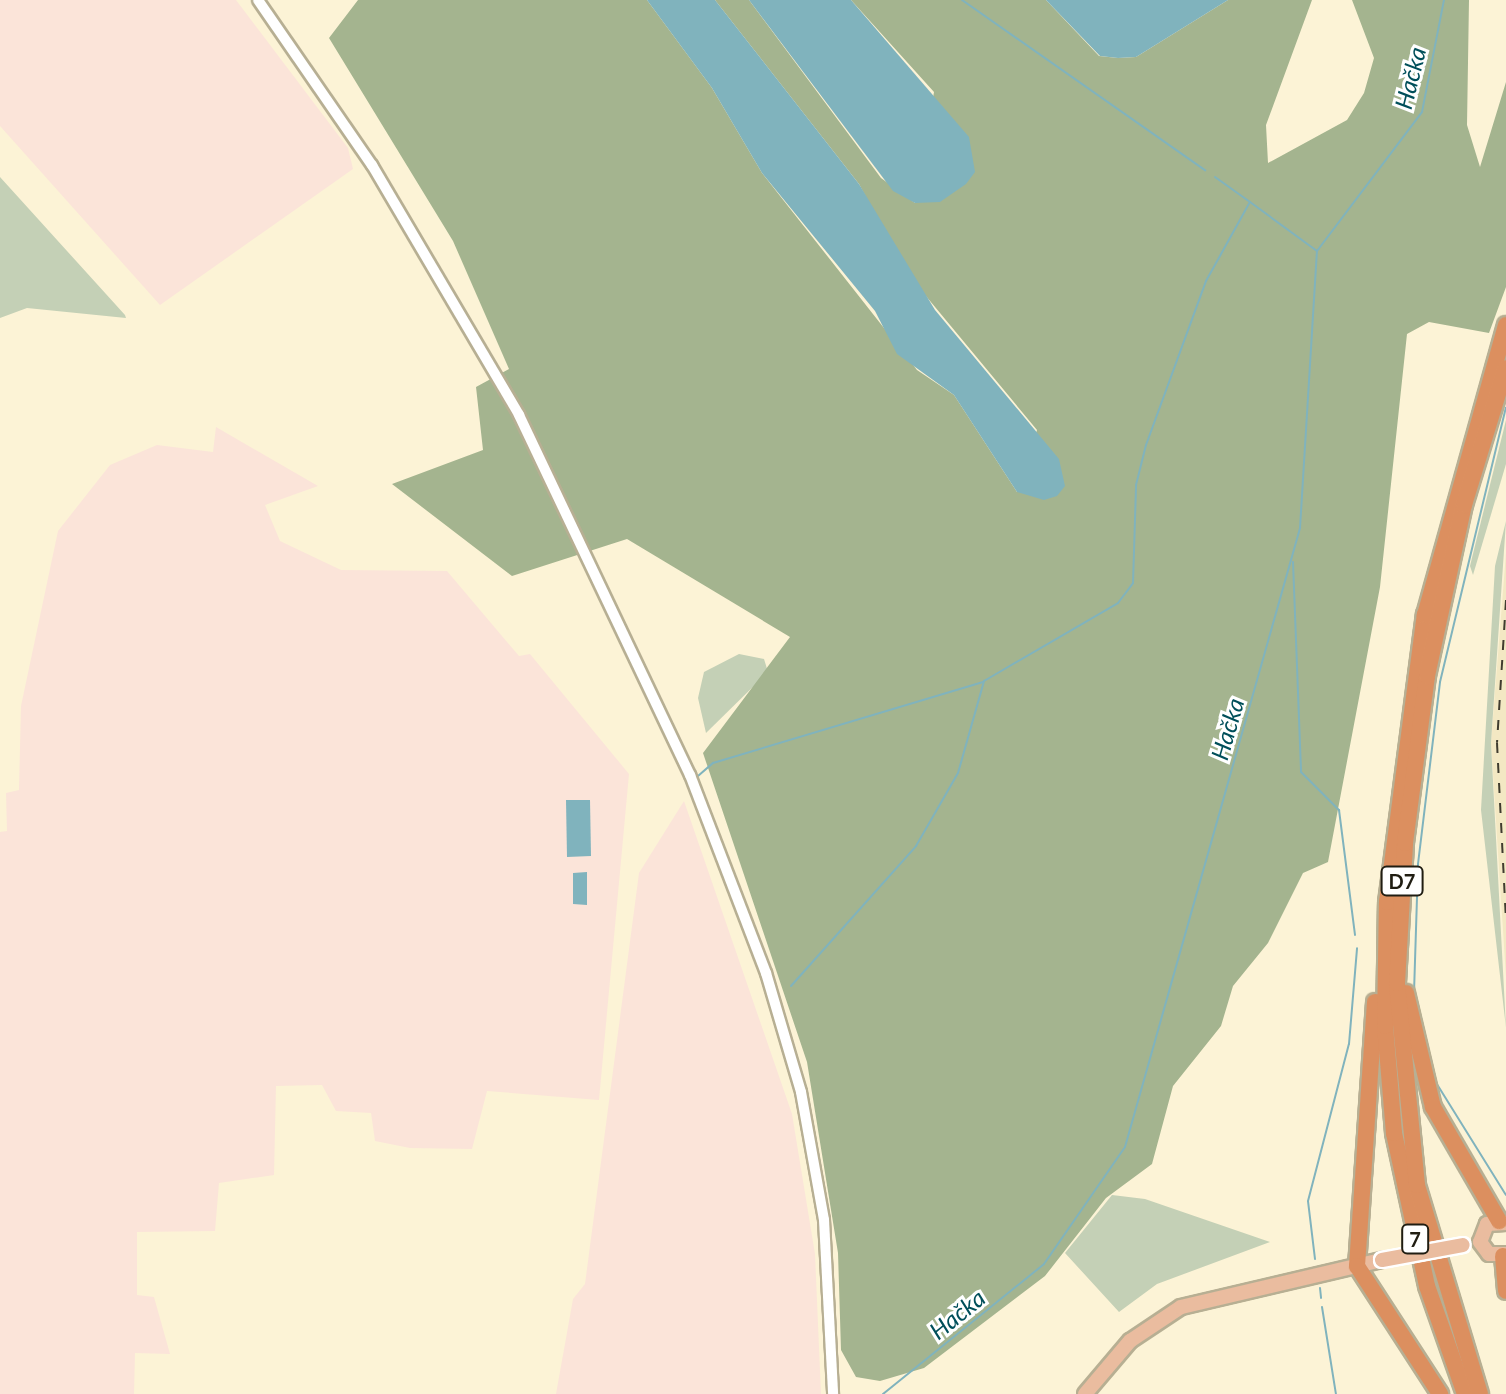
<!DOCTYPE html>
<meta charset="utf-8">
<style>
body{margin:0}
#map{position:relative;width:1506px;height:1394px;overflow:hidden;background:#fcf3d6;font-family:Lato,sans-serif}
div>[style]{position:absolute}
.industrial>*{inset:0;background:#fbe4d9}
.built>*{inset:0;background:#f3e8c3}
.green>*{inset:0;background:#c4d0b6}
.forest>*{inset:0;background:#a4b48f}
.water>*{inset:0;background:#80b3bd}
.stream>*{height:2px;margin:-1px;padding:0 1px;transform-origin:1px;border-radius:1px;background:#80b3bd}
.roads{filter:drop-shadow(2px 0 #b7af93) drop-shadow(-2px 0 #b7af93) drop-shadow(0 2px #b7af93) drop-shadow(0 -2px #b7af93)}
.minor>*{height:10px;margin:-5px;padding:0 5px;transform-origin:5px;border-radius:5px;background:#fff}
.major>*{height:14px;margin:-7px;padding:0 7px;transform-origin:7px;border-radius:7px;background:#eabc9f}
.highway>*{height:16px;margin:-8px;padding:0 8px;transform-origin:8px;border-radius:8px;background:#dc8f5f}
.rail>*{height:2px;margin-top:-1px;transform-origin:0;background:repeating-linear-gradient(90deg,#403c2f 0 10px,transparent 0 20px)}
.bridges{filter:drop-shadow(2px 0 #fff) drop-shadow(-2px 0 #fff) drop-shadow(0 2px #fff) drop-shadow(0 -2px #fff)}
.major-bridge>*{height:14px;margin:-7px;padding:0 7px;transform-origin:7px;border-radius:7px;background:#eabc9f}
span{translate:-50% -50%;white-space:nowrap;text-align:center;line-height:1.15;-webkit-text-stroke:6px #fff;paint-order:stroke}
.shield-label span{padding:2px 6px;background:#fff;border:2px solid;border-radius:6px;-webkit-text-stroke-width:0}
.shield-label{font-size:20px;color:#201d12;font-weight:700}
.water-label{font-size:24px;color:#004f5a;font-style:italic}
</style>
<div id="map">
<div class="industrial">
<div style="clip-path:polygon(0 0,236px 0,348px 148px,353px 169px,160px 305px,0 126px)"></div>
<div style="clip-path:polygon(216px 427px,318px 486px,265px 505px,280px 541px,341px 570px,447px 571px,519px 656px,530px 654px,629px 774px,599px 1100px,487px 1091px,472px 1149px,410px 1148px,375px 1141px,371px 1113px,336px 1111px,322px 1085px,276px 1086px,274px 1175px,219px 1183px,215px 1231px,137px 1232px,137px 1295px,154px 1297px,170px 1354px,135px 1353px,134px 1394px,0 1394px,0 832px,7px 831px,6px 793px,19px 790px,21px 706px,58px 531px,110px 465px,157px 445px,213px 452px)"></div>
<div style="clip-path:polygon(684px 801px,792px 1114px,815px 1254px,821px 1394px,556px 1394px,573px 1299px,585px 1284px,639px 873px)"></div>
</div>
<div class="built">
<div style="clip-path:polygon(1506px 553px,1506px 977px,1491px 743px)"></div>
</div>
<div class="green">
<div style="clip-path:polygon(0 177px,125px 315px,126px 318px,27px 308px,0 318px)"></div>
<div style="clip-path:polygon(1506px 420px,1506px 464px,1473px 575px,1470px 566px)"></div>
<div style="clip-path:polygon(1506px 521px,1491px 743px,1506px 1028px,1481px 810px,1495px 566px)"></div>
<div style="clip-path:polygon(739px 654px,764px 659px,768px 672px,706px 733px,698px 698px,704px 672px)"></div>
<div style="clip-path:polygon(1112px 1195px,1145px 1199px,1270px 1242px,1157px 1284px,1119px 1312px,1065px 1253px)"></div>
</div>
<div class="forest">
<div style="clip-path:polygon(358px 0,647px 0,712px 88px,762px 173px,917px 370px,954px 395px,1017px 492px,1037px 430px,906px 272px,859px 184px,715px 0,749px 0,881px 178px,915px 203px,934px 92px,851px 0,1046px 0,1099px 56px,1118px 58px,1136px 57px,1228px 0,1312px 0,1266px 125px,1268px 163px,1347px 120px,1364px 93px,1374px 58px,1352px 0,1469px 0,1467px 125px,1480px 167px,1506px 82px,1506px 287px,1489px 333px,1429px 322px,1407px 334px,1380px 587px,1328px 862px,1303px 873px,1268px 943px,1233px 986px,1221px 1026px,1173px 1086px,1152px 1164px,1106px 1198px,1045px 1276px,924px 1368px,880px 1381px,856px 1377px,841px 1350px,838px 1253px,807px 1062px,703px 753px,790px 637px,627px 539px,512px 576px,392px 484px,483px 450px,476px 387px,509px 369px,453px 241px,329px 38px)"></div>
</div>
<div class="water">
<div style="clip-path:polygon(647px 0,715px 0,859px 184px,935px 310px,1059px 459px,1065px 486px,1057px 496px,1044px 500px,1017px 492px,954px 395px,897px 354px,875px 311px,762px 173px,712px 88px)"></div>
<div style="clip-path:polygon(749px 0,851px 0,969px 137px,975px 172px,966px 184px,940px 202px,915px 203px,893px 191px)"></div>
<div style="clip-path:polygon(1046px 0,1228px 0,1136px 57px,1118px 58px,1100px 56px)"></div>
<div style="clip-path:polygon(590px 800px,591px 856px,567px 857px,566px 800px)"></div>
<div style="clip-path:polygon(587px 872px,587px 905px,573px 904px,573px 873px)"></div>
</div>
<div class="stream">
<div style="left:962px;top:0;width:297px;rotate:35deg"></div>
<div style="left:1215px;top:177px;width:43px;rotate:35.5deg"></div>
<div style="left:1293px;top:562px;width:210px;rotate:87.8deg"></div>
<div style="left:1301px;top:772px;width:54px;rotate:45deg"></div>
<div style="left:1339px;top:810px;width:126px;rotate:82.7deg"></div>
<div style="left:698px;top:776px;width:20px;rotate:-41deg"></div>
<div style="left:713px;top:763px;width:282px;rotate:-16.7deg"></div>
<div style="left:791px;top:986px;width:188px;rotate:-48.2deg"></div>
<div style="left:916px;top:846px;width:84px;rotate:-60.1deg"></div>
<div style="left:958px;top:773px;width:96px;rotate:-74.2deg"></div>
<div style="left:984px;top:681px;width:155px;rotate:-30.2deg"></div>
<div style="left:1118px;top:603px;width:25px;rotate:-53deg"></div>
<div style="left:1133px;top:583px;width:98px;rotate:-88.2deg"></div>
<div style="left:1136px;top:485px;width:41px;rotate:-76deg"></div>
<div style="left:1146px;top:445px;width:175px;rotate:-69.9deg"></div>
<div style="left:1206px;top:281px;width:90px;rotate:-60.9deg"></div>
<div style="left:1250px;top:202px;width:83px;rotate:36.2deg"></div>
<div style="left:1414px;top:993px;width:129px;rotate:-88.2deg"></div>
<div style="left:1418px;top:864px;width:183px;rotate:-83.1deg"></div>
<div style="left:1440px;top:682px;width:282px;rotate:-76.5deg"></div>
<div style="left:1435px;top:1081px;width:134px;rotate:58.1deg"></div>
<div style="left:1315px;top:1259px;width:58px;rotate:-96.9deg"></div>
<div style="left:1308px;top:1201px;width:162px;rotate:-75.4deg"></div>
<div style="left:1349px;top:1044px;width:96px;rotate:-85.2deg"></div>
<div style="left:1320px;top:1288px;width:10px;rotate:84deg"></div>
<div style="left:1322px;top:1307px;width:88px;rotate:80.9deg"></div>
<div style="left:883px;top:1394px;width:207px;rotate:-38.9deg"></div>
<div style="left:1044px;top:1264px;width:142px;rotate:-55.3deg"></div>
<div style="left:1125px;top:1147px;width:643px;rotate:-74.21deg"></div>
<div style="left:1300px;top:528px;width:278px;rotate:-86.5deg"></div>
<div style="left:1317px;top:251px;width:174px;rotate:-52.9deg"></div>
<div style="left:1422px;top:112px;width:114px;rotate:-78.9deg"></div>
</div>
<div class="roads">
<div class="minor">
<div style="left:258px;top:0;width:201px;rotate:55.4deg"></div>
<div style="left:372px;top:165px;width:290px;rotate:59.5deg"></div>
<div style="left:519px;top:415px;width:399px;rotate:64.6deg"></div>
<div style="left:690px;top:775px;width:212px;rotate:69deg"></div>
<div style="left:766px;top:973px;width:124px;rotate:73.6deg"></div>
<div style="left:801px;top:1092px;width:130px;rotate:79.8deg"></div>
<div style="left:824px;top:1220px;width:174px;rotate:87deg"></div>
</div>
<div class="major">
<div style="left:1506px;top:1223px;width:19px;rotate:177deg"></div>
<div style="left:1487px;top:1224px;width:19px;rotate:111deg"></div>
<div style="left:1480px;top:1242px;width:15px;rotate:53deg"></div>
<div style="left:1489px;top:1254px;width:17px"></div>
<div style="left:1085px;top:1394px;width:70px;rotate:-49.7deg"></div>
<div style="left:1130px;top:1341px;width:61px;rotate:-33.7deg"></div>
<div style="left:1181px;top:1307px;width:206px;rotate:-13.2deg"></div>
</div>
<div class="highway">
<div style="left:1406px;top:993px;width:117px;rotate:76.7deg"></div>
<div style="left:1433px;top:1107px;width:132px;rotate:59.9deg"></div>
<div style="left:1375px;top:1002px;width:265px;rotate:93.9deg"></div>
<div style="left:1357px;top:1266px;width:153px;rotate:57deg"></div>
<div style="left:1503px;top:1256px;width:35px;rotate:85deg"></div>
<div style="left:1465px;top:1394px;width:114px;rotate:-109.4deg"></div>
<div style="left:1427px;top:1286px;width:157px;rotate:-102.2deg"></div>
<div style="left:1394px;top:1133px;width:107px;rotate:-94.8deg"></div>
<div style="left:1385px;top:1026px;width:124px;rotate:-89.1deg"></div>
<div style="left:1387px;top:902px;width:290px;rotate:-82.5deg"></div>
<div style="left:1425px;top:615px;width:301px;rotate:-74.4deg"></div>
<div style="left:1480px;top:1394px;width:218px;rotate:-106.8deg"></div>
<div style="left:1417px;top:1185px;width:203px;rotate:-95.7deg"></div>
<div style="left:1397px;top:983px;width:140px;rotate:-86.7deg"></div>
<div style="left:1405px;top:843px;width:168px;rotate:-82.5deg"></div>
<div style="left:1427px;top:676px;width:175px;rotate:-77.8deg"></div>
<div style="left:1464px;top:505px;width:143px;rotate:-73deg"></div>
</div>
</div>
<div class="rail">
<div style="left:1506px;top:600px;width:143px;rotate:93.6deg"></div>
<div style="left:1497px;top:743px;width:179px;rotate:87.1deg"></div>
</div>
<div class="bridges">
<div class="major-bridge">
<div style="left:1382px;top:1260px;width:82px;rotate:-10.5deg"></div>
</div>
</div>
<div class="shield-label">
<span style="left:1402px;top:881px">D7</span>
<span style="left:1415px;top:1239px">7</span>
</div>
<div class="water-label">
<span style="left:1410px;top:78px;rotate:-76deg">Hačka</span>
<span style="left:1227px;top:729px;rotate:-74deg">Hačka</span>
<span style="left:957px;top:1314px;rotate:-39deg">Hačka</span>
</div>
</div>
